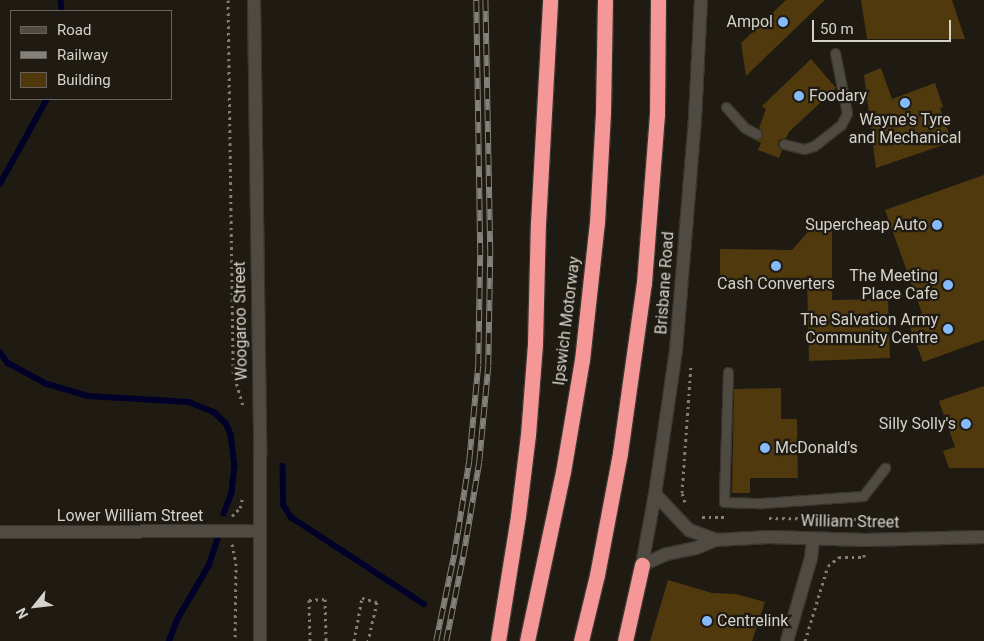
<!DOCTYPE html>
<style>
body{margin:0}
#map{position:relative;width:984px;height:641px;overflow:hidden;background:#1f1b13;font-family:Roboto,sans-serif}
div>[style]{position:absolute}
.stream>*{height:5.5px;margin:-2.75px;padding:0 2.75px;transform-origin:2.75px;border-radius:2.75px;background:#000028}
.building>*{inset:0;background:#4f390d}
.path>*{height:3px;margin-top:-1.5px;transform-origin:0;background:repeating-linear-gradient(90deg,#827e77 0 2.5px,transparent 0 6.5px)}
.roads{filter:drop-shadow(1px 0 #3a3732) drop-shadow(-1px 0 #3a3732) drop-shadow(0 1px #3a3732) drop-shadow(0 -1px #3a3732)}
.lane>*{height:9px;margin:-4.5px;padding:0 4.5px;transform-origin:4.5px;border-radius:4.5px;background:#504b42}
.street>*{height:12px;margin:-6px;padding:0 6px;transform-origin:6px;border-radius:6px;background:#504b42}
.secondary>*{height:12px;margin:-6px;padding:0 6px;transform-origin:6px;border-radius:6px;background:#504b42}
.highway>*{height:15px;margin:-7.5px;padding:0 7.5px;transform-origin:7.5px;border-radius:7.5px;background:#f49796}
.rail>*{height:5.5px;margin-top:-2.75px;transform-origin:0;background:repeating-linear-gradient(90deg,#1f1b13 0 11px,#84817a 0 22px);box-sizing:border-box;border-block:1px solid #84817a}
.dots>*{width:14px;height:14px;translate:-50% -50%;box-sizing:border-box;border:2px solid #1f1b13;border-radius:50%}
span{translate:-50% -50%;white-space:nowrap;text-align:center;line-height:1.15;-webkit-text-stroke:4.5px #1f1b13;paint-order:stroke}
.poi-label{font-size:16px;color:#d5d2cc}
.right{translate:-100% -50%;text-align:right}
.left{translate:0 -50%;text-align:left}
.street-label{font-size:16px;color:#d5d2cc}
.legend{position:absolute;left:10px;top:10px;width:162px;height:90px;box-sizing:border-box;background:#1f1b13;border:1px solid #68645d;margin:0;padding:6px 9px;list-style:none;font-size:15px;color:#d5d2cc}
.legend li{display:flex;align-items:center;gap:10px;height:25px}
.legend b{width:25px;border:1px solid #68645d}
.north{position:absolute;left:10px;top:581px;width:50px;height:50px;-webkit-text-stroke:4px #1f1b13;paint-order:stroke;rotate:241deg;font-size:14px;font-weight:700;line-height:20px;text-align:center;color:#d5d2cc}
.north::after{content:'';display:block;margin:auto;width:18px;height:22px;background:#d5d2cc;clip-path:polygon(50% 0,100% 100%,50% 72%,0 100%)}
.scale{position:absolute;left:812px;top:20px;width:139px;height:22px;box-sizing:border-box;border:2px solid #d5d2cc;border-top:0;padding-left:6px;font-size:15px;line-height:18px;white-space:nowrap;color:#d5d2cc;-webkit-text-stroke:4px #1f1b13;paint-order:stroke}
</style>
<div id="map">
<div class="stream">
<div style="left:61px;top:0;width:11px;rotate:85deg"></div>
<div style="left:0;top:184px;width:97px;rotate:-61.1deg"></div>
<div style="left:0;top:352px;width:14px;rotate:54deg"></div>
<div style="left:8px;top:363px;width:44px;rotate:28.3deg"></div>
<div style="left:47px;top:384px;width:43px;rotate:16.3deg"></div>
<div style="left:88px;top:396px;width:101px;rotate:3.4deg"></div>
<div style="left:189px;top:402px;width:27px;rotate:22deg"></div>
<div style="left:214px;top:412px;width:16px;rotate:43deg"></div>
<div style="left:226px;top:423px;width:12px;rotate:66deg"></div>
<div style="left:231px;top:434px;width:31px;rotate:83deg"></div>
<div style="left:235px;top:465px;width:28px;rotate:96deg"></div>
<div style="left:232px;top:493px;width:22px;rotate:111deg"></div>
<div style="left:283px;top:466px;width:39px;rotate:89deg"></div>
<div style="left:284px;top:505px;width:14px;rotate:60deg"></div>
<div style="left:291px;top:517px;width:159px;rotate:33.2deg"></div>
<div style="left:169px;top:641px;width:22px;rotate:-69deg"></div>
<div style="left:177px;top:620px;width:64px;rotate:-59.8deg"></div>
<div style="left:209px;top:565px;width:28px;rotate:-72deg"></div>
</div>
<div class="building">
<div style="clip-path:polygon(786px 0,825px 0,746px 76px,741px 43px)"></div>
<div style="clip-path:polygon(861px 0,952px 0,965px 39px,867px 39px)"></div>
<div style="clip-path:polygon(811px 59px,836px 88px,789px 132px,786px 138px,779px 140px,778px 146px,782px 150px,779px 158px,758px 150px,761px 143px,755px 140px,763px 136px,762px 131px,759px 128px,766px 109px,762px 106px)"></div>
<div style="clip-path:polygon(881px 68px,892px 99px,935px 83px,943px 107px,940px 108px,952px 142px,876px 168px,864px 75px)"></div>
<div style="clip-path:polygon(984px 175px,984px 340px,923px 362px,907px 319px,922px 313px,885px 210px)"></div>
<div style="clip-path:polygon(814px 225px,832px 225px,832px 300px,888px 299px,890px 358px,809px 361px,807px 282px,720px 281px,720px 249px,792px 250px)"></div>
<div style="clip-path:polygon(984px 386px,984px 468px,949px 468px,943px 451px,955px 447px,939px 401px)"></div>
<div style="clip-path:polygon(781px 388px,781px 419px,797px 419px,798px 478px,750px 478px,750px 493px,732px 493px,734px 389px)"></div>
<div style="clip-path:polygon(668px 580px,712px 593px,736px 594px,765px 602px,752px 641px,650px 641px)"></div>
</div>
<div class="path">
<div style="left:228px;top:0;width:371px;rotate:89.2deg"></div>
<div style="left:233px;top:371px;width:35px;rotate:74deg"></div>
<div style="left:685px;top:502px;width:9px;rotate:-108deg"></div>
<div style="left:682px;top:493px;width:129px;rotate:-86deg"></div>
<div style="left:232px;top:516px;width:11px;rotate:-45deg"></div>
<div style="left:240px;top:508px;width:12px;rotate:-76deg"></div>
<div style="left:702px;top:517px;width:26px"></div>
<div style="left:769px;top:518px;width:95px;rotate:0.6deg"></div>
<div style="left:864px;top:519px;width:6px;rotate:90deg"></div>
<div style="left:232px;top:544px;width:19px;rotate:78deg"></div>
<div style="left:236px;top:563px;width:78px;rotate:90.7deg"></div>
<div style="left:310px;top:641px;width:41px;rotate:-91.4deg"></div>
<div style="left:309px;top:600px;width:16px;rotate:-4deg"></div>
<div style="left:325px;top:599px;width:42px;rotate:88.6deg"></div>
<div style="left:354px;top:641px;width:44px;rotate:-79.5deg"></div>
<div style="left:362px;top:598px;width:16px;rotate:15deg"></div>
<div style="left:377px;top:602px;width:40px;rotate:103deg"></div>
<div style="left:805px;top:641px;width:78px;rotate:-73deg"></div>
<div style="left:828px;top:566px;width:14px;rotate:-39deg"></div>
<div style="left:839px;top:557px;width:25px"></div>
<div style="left:864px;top:557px;width:3px;rotate:-90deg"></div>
</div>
<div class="roads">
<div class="lane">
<div style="left:726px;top:107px;width:28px;rotate:48deg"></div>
<div style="left:745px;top:128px;width:13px;rotate:27deg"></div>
<div style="left:784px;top:144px;width:21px;rotate:14deg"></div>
<div style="left:804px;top:149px;width:10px;rotate:-17deg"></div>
<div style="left:814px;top:146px;width:34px;rotate:-38deg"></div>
<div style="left:841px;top:125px;width:13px;rotate:-63deg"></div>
<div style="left:847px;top:113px;width:61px;rotate:-101.3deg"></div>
<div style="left:728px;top:372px;width:130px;rotate:91.8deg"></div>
<div style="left:724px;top:502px;width:38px;rotate:2deg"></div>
<div style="left:762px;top:503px;width:101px;rotate:-4deg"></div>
<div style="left:863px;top:496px;width:36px;rotate:-52deg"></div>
</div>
<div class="street">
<div style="left:655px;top:494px;width:50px;rotate:46.6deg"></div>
<div style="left:689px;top:530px;width:29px;rotate:20deg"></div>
<div style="left:716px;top:540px;width:53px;rotate:-3.2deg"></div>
<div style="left:769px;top:537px;width:96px;rotate:1.8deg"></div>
<div style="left:865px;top:540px;width:119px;rotate:-1.4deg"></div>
<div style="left:0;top:532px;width:260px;rotate:-0.2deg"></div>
<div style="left:642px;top:565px;width:27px;rotate:-24deg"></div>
<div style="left:667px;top:554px;width:30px;rotate:-12deg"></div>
<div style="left:696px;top:548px;width:22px;rotate:-22deg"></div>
<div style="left:787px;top:641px;width:86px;rotate:-73.9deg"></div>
<div style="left:811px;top:558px;width:20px;rotate:-84deg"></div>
</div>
<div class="secondary">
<div style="left:254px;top:0;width:454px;rotate:89.2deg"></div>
<div style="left:260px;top:454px;width:187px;rotate:90deg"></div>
<div style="left:642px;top:565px;width:72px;rotate:-79.6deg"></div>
<div style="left:655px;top:494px;width:146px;rotate:-81.7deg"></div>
<div style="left:676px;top:350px;width:233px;rotate:-85.3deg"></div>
<div style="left:695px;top:118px;width:118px;rotate:-87.1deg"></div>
</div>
<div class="highway">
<div style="left:498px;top:641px;width:127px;rotate:-80.9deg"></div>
<div style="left:518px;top:516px;width:82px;rotate:-83deg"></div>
<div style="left:528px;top:435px;width:92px;rotate:-85.6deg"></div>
<div style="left:535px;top:343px;width:119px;rotate:-88.6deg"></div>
<div style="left:538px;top:224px;width:224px;rotate:-86.9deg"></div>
<div style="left:527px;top:641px;width:173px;rotate:-78deg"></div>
<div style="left:563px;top:472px;width:114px;rotate:-80.4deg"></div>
<div style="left:582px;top:360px;width:138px;rotate:-83.8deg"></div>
<div style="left:597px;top:223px;width:110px;rotate:-86.9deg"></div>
<div style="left:603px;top:113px;width:113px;rotate:-89deg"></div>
<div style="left:581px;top:641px;width:68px;rotate:-76.4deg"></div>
<div style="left:597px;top:575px;width:124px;rotate:-79.3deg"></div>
<div style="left:620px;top:453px;width:172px;rotate:-82deg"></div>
<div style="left:644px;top:283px;width:169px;rotate:-85.6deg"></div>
<div style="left:657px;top:115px;width:115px;rotate:-89.5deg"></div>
<div style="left:625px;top:641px;width:78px;rotate:-77.4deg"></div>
</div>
</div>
<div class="rail">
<div style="left:436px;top:641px;width:88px;rotate:-78.2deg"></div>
<div style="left:454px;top:555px;width:95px;rotate:-80.9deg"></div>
<div style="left:469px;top:461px;width:96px;rotate:-84.6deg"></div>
<div style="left:478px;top:365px;width:111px;rotate:-89deg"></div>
<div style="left:480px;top:254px;width:254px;rotate:-90.9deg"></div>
<div style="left:446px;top:641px;width:86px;rotate:-78.6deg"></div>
<div style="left:463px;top:557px;width:96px;rotate:-80.4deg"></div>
<div style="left:479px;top:462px;width:96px;rotate:-84.6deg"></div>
<div style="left:488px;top:366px;width:113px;rotate:-89deg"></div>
<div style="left:490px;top:253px;width:253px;rotate:-91.1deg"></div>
</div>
<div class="dots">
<div style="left:783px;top:22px;background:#85bbfb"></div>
<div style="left:799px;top:96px;background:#85bbfb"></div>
<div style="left:905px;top:103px;background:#85bbfb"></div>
<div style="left:937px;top:225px;background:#85bbfb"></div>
<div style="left:776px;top:266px;background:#85bbfb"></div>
<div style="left:948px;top:285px;background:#85bbfb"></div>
<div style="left:948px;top:329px;background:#85bbfb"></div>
<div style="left:966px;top:424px;background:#85bbfb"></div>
<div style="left:765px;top:448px;background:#85bbfb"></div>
<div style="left:707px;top:621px;background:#85bbfb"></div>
</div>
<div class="poi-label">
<span class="right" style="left:773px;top:22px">Ampol</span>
<span class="left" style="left:809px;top:96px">Foodary</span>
<span style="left:905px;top:129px">Wayne's Tyre<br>and Mechanical</span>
<span class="right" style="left:927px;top:225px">Supercheap Auto</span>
<span class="right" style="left:938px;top:285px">The Meeting<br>Place Cafe</span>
<span style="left:776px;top:284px">Cash Converters</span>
<span class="right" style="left:938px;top:329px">The Salvation Army<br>Community Centre</span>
<span class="right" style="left:956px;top:424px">Silly Solly's</span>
<span class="left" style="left:775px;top:448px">McDonald's</span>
<span class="left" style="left:717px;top:621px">Centrelink</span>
</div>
<div class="street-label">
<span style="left:665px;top:283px;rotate:-86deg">Brisbane Road</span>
<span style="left:241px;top:321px;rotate:-91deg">Woogaroo Street</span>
<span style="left:567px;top:321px;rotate:-83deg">Ipswich Motorway</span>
<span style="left:130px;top:516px">Lower William Street</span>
<span style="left:850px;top:522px;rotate:1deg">William Street</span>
</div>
<ul class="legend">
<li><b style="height:6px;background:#504b42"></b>Road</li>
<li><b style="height:6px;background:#84817a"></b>Railway</li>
<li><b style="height:14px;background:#4f390d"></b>Building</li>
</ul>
<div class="north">N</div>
<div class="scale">50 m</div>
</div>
